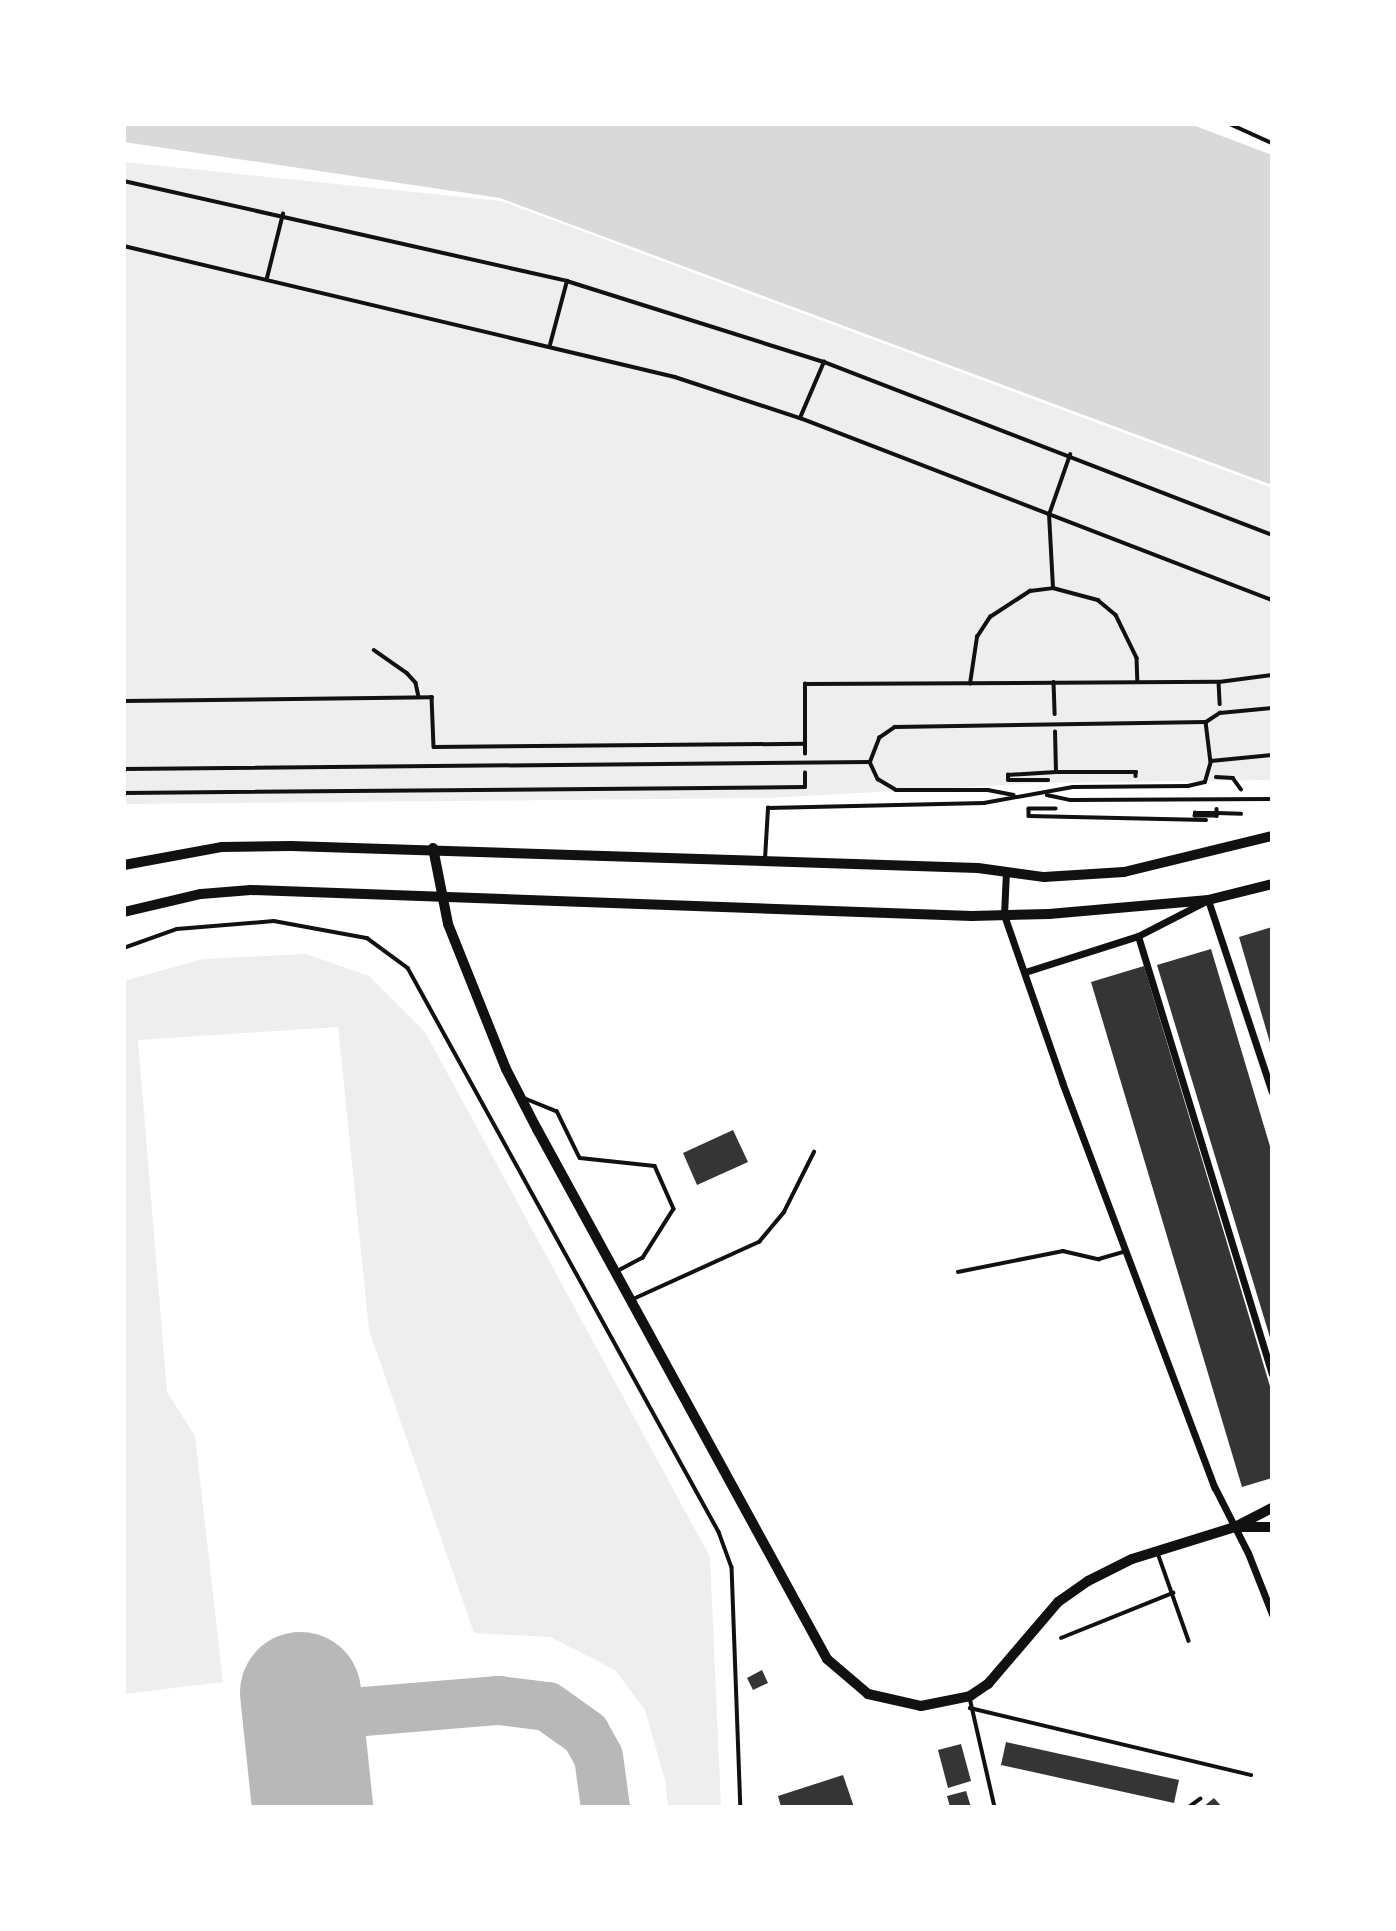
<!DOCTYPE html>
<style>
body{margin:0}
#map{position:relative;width:1396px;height:1931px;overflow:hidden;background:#fff;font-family:Roboto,sans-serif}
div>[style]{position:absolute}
.green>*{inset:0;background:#eee}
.water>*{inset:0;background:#d9d9d9}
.taxiway>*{height:49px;margin:-24.5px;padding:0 24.5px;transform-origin:24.5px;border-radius:24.5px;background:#b8b8b8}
.runway>*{height:121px;margin:-60.5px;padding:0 60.5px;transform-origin:60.5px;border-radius:60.5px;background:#b8b8b8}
.building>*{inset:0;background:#353535}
.path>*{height:3.5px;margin:-1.75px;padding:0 1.75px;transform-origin:1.75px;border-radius:1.75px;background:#111}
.service>*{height:3.5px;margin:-1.75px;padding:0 1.75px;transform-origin:1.75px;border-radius:1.75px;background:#111}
.minor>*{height:7px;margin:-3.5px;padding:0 3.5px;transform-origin:3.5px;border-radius:3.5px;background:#111}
.tertiary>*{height:10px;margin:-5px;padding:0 5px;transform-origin:5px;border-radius:5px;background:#111}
.secondary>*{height:10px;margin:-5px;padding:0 5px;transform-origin:5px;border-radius:5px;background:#111}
span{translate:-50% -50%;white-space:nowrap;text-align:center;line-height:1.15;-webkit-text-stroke:7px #fff;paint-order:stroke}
.frame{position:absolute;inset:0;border:126px solid #fff;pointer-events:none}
</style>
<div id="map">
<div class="green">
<div style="clip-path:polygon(124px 162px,501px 201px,1272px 488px,1272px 780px,1039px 783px,768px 798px,124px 804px)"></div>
<div style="clip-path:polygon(306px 954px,369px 976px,425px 1032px,710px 1557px,721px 1807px,668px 1807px,665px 1780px,645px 1710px,615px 1670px,550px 1637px,474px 1633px,369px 1330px,338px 1027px,138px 1040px,167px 1392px,195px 1436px,223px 1682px,124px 1694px,124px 981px,203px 959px)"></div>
</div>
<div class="water">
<div style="clip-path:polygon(124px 124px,1190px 124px,1272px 155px,1272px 485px,500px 198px,124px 142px)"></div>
</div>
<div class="taxiway">
<div style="left:303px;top:1716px;width:196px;rotate:-4.7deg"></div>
<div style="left:498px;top:1700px;width:49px;rotate:7deg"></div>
<div style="left:547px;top:1706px;width:47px;rotate:35.4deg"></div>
<div style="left:585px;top:1733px;width:26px;rotate:61deg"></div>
<div style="left:598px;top:1756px;width:51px;rotate:82.2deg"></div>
</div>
<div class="runway">
<div style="left:300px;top:1692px;width:116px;rotate:84deg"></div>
</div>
<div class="building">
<div style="clip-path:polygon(1272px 927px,1272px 1046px,1271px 1046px,1239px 937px)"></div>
<div style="clip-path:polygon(1211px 949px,1272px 1153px,1272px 1344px,1157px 965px)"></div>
<div style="clip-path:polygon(1144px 966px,1272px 1393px,1272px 1478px,1242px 1487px,1091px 982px)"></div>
<div style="clip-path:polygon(733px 1130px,748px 1162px,697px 1185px,683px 1153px)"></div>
<div style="clip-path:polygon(762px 1670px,768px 1683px,753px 1690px,747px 1678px)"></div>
<div style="clip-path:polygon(1006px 1742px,1179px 1780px,1174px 1803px,1001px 1765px)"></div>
<div style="clip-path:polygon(961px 1744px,971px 1781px,948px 1788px,938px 1750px)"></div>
<div style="clip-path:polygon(843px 1775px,854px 1807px,781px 1807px,778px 1796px)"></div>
<div style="clip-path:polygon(966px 1791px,971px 1807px,950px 1807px,947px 1796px)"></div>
<div style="clip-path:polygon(1214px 1798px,1222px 1807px,1203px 1807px)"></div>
</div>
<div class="path">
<div style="left:1230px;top:124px;width:46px;rotate:24.3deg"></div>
<div style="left:124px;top:181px;width:454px;rotate:12.7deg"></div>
<div style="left:567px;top:281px;width:269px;rotate:17.5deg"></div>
<div style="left:824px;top:362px;width:480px;rotate:21.1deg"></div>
<div style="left:124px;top:246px;width:566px;rotate:13.37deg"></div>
<div style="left:675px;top:377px;width:132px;rotate:18.2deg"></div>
<div style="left:800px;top:418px;width:506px;rotate:21.09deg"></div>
<div style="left:267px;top:278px;width:66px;rotate:-76deg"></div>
<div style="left:550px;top:345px;width:66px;rotate:-75.1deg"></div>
<div style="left:800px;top:418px;width:61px;rotate:-66.8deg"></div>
<div style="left:1053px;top:588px;width:73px;rotate:-93.1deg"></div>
<div style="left:1049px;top:515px;width:64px;rotate:-70.7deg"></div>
<div style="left:374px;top:650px;width:40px;rotate:34.9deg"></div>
<div style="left:407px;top:673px;width:13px;rotate:48deg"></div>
<div style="left:416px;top:683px;width:14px;rotate:78deg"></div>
<div style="left:1054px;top:682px;width:32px;rotate:88deg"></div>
<div style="left:1219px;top:682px;width:22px;rotate:87deg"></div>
<div style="left:970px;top:684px;width:48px;rotate:-81.5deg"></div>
<div style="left:977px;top:637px;width:24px;rotate:-57deg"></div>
<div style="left:990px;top:617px;width:48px;rotate:-33deg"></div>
<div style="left:1030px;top:591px;width:23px;rotate:-7deg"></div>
<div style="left:1053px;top:588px;width:47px;rotate:14.9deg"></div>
<div style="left:1098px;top:600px;width:23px;rotate:40deg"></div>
<div style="left:1116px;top:615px;width:48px;rotate:64deg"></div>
<div style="left:1137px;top:658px;width:23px;rotate:88deg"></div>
<div style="left:124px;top:701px;width:308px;rotate:-0.7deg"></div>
<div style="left:432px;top:697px;width:50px;rotate:87.7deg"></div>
<div style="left:434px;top:747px;width:371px;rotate:-0.5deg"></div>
<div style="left:805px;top:754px;width:70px;rotate:-90deg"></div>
<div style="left:805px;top:684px;width:414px;rotate:-0.3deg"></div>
<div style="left:1219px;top:682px;width:53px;rotate:-7.5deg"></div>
<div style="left:1056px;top:772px;width:80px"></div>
<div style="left:1136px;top:772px;width:4px;rotate:90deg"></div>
<div style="left:1216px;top:777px;width:17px;rotate:3deg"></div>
<div style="left:1233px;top:778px;width:14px;rotate:54deg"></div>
<div style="left:1008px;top:780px;width:40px"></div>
<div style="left:1008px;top:780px;width:5px;rotate:-90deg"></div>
<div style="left:1008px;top:775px;width:48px;rotate:-3.6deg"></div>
<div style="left:1056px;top:772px;width:40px;rotate:-91.4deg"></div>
<div style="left:124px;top:793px;width:681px;rotate:-0.5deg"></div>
<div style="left:805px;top:787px;width:14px;rotate:-90deg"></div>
<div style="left:1056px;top:809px;width:27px;rotate:180deg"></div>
<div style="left:1029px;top:809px;width:7px;rotate:90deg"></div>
<div style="left:1029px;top:816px;width:177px;rotate:1.3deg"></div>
<div style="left:1217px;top:809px;width:7px;rotate:90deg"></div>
<div style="left:1217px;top:816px;width:22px;rotate:180deg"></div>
<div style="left:1195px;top:816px;width:3px;rotate:-90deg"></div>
<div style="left:1195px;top:813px;width:22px"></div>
<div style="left:1217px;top:813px;width:24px;rotate:2deg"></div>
</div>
<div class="service">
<div style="left:1206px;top:722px;width:39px;rotate:83deg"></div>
<div style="left:1211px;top:761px;width:61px;rotate:-5.6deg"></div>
<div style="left:870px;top:762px;width:19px;rotate:65deg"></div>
<div style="left:878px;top:779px;width:21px;rotate:31deg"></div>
<div style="left:896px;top:790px;width:92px"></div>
<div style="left:988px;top:790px;width:26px;rotate:11deg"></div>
<div style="left:124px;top:769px;width:746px;rotate:-0.54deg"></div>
<div style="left:870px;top:762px;width:26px;rotate:-69deg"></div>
<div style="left:879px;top:738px;width:19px;rotate:-35deg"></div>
<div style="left:895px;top:727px;width:311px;rotate:-0.9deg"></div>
<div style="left:1206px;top:722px;width:17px;rotate:-33deg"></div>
<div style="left:1220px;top:713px;width:52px;rotate:-5.5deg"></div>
<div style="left:1047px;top:795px;width:24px;rotate:12deg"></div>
<div style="left:1070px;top:800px;width:202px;rotate:-0.3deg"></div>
<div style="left:765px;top:859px;width:51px;rotate:-86.6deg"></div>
<div style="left:768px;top:808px;width:216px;rotate:-1.3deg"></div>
<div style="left:984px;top:803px;width:90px;rotate:-10.2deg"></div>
<div style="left:1073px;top:787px;width:115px;rotate:-0.5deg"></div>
<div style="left:1188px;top:786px;width:17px;rotate:-13deg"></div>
<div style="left:1205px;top:782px;width:22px;rotate:-74deg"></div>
<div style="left:124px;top:948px;width:56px;rotate:-19.7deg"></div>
<div style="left:177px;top:929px;width:97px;rotate:-4.7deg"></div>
<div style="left:274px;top:921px;width:95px;rotate:10.4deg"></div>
<div style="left:367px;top:938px;width:51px;rotate:36.2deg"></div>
<div style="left:408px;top:968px;width:644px;rotate:61.13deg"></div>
<div style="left:719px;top:1532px;width:37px;rotate:70deg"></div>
<div style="left:732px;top:1567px;width:240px;rotate:87.9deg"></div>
<div style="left:524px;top:1098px;width:35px;rotate:22deg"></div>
<div style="left:557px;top:1111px;width:52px;rotate:63.9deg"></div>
<div style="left:580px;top:1158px;width:75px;rotate:6.1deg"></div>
<div style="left:655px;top:1166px;width:47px;rotate:66.2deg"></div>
<div style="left:674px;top:1209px;width:58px;rotate:122.3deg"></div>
<div style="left:643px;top:1258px;width:30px;rotate:152deg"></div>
<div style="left:958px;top:1272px;width:107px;rotate:-11.3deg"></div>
<div style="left:1063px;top:1251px;width:37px;rotate:13deg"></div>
<div style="left:1099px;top:1259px;width:26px;rotate:-16deg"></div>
<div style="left:631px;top:1300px;width:141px;rotate:-24.4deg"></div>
<div style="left:759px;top:1242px;width:39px;rotate:-50deg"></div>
<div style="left:784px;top:1212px;width:67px;rotate:-63.4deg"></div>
<div style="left:1158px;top:1553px;width:93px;rotate:70.6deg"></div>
<div style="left:1061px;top:1638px;width:121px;rotate:-21.9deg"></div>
<div style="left:970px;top:1698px;width:112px;rotate:77.1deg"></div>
<div style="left:970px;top:1708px;width:289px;rotate:13.4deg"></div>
<div style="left:1189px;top:1807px;width:14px;rotate:-36deg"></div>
</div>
<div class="minor">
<div style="left:1006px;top:871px;width:44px;rotate:92.6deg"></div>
<div style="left:1004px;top:915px;width:177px;rotate:70.8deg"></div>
<div style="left:1062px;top:1082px;width:434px;rotate:69.4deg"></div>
<div style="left:1215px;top:1488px;width:73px;rotate:63.1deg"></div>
<div style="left:1248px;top:1553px;width:66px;rotate:68.5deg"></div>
<div style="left:1138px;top:936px;width:458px;rotate:73deg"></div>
<div style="left:1025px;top:972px;width:119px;rotate:-17.7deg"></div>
<div style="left:1138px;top:936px;width:79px;rotate:-27.2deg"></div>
<div style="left:1208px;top:900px;width:202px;rotate:71.6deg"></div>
</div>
<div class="tertiary">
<div style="left:433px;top:848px;width:77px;rotate:78.8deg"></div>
<div style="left:448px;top:924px;width:156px;rotate:68.2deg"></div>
<div style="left:506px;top:1069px;width:68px;rotate:62.7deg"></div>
<div style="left:537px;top:1129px;width:604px;rotate:61.31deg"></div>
<div style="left:827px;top:1659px;width:54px;rotate:40.5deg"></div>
<div style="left:868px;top:1694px;width:54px;rotate:12.8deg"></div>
<div style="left:921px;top:1706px;width:50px;rotate:-11.5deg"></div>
<div style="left:970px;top:1696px;width:22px;rotate:-34deg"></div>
<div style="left:988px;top:1684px;width:108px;rotate:-49.5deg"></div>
<div style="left:1058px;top:1602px;width:37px;rotate:-35deg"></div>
<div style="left:1088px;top:1581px;width:49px;rotate:-26.6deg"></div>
<div style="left:1132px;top:1559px;width:108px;rotate:-17.3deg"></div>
<div style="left:1235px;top:1527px;width:42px;rotate:-27.2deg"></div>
<div style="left:1239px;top:1527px;width:33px"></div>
</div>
<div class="secondary">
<div style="left:124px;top:865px;width:100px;rotate:-10.4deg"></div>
<div style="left:222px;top:847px;width:69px;rotate:-0.8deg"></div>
<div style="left:291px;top:846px;width:687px;rotate:1.83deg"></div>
<div style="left:978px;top:868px;width:67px;rotate:7.8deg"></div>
<div style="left:1044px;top:877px;width:80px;rotate:-3.6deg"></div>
<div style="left:1124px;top:872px;width:152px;rotate:-13.7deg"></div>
<div style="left:124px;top:912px;width:79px;rotate:-13.2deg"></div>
<div style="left:201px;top:894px;width:50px;rotate:-4.6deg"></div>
<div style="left:251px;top:890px;width:721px;rotate:2.07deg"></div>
<div style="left:972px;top:916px;width:77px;rotate:-1.5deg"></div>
<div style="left:1049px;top:914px;width:160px;rotate:-5deg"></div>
<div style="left:1208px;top:900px;width:66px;rotate:-14deg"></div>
</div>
<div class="frame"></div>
</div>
